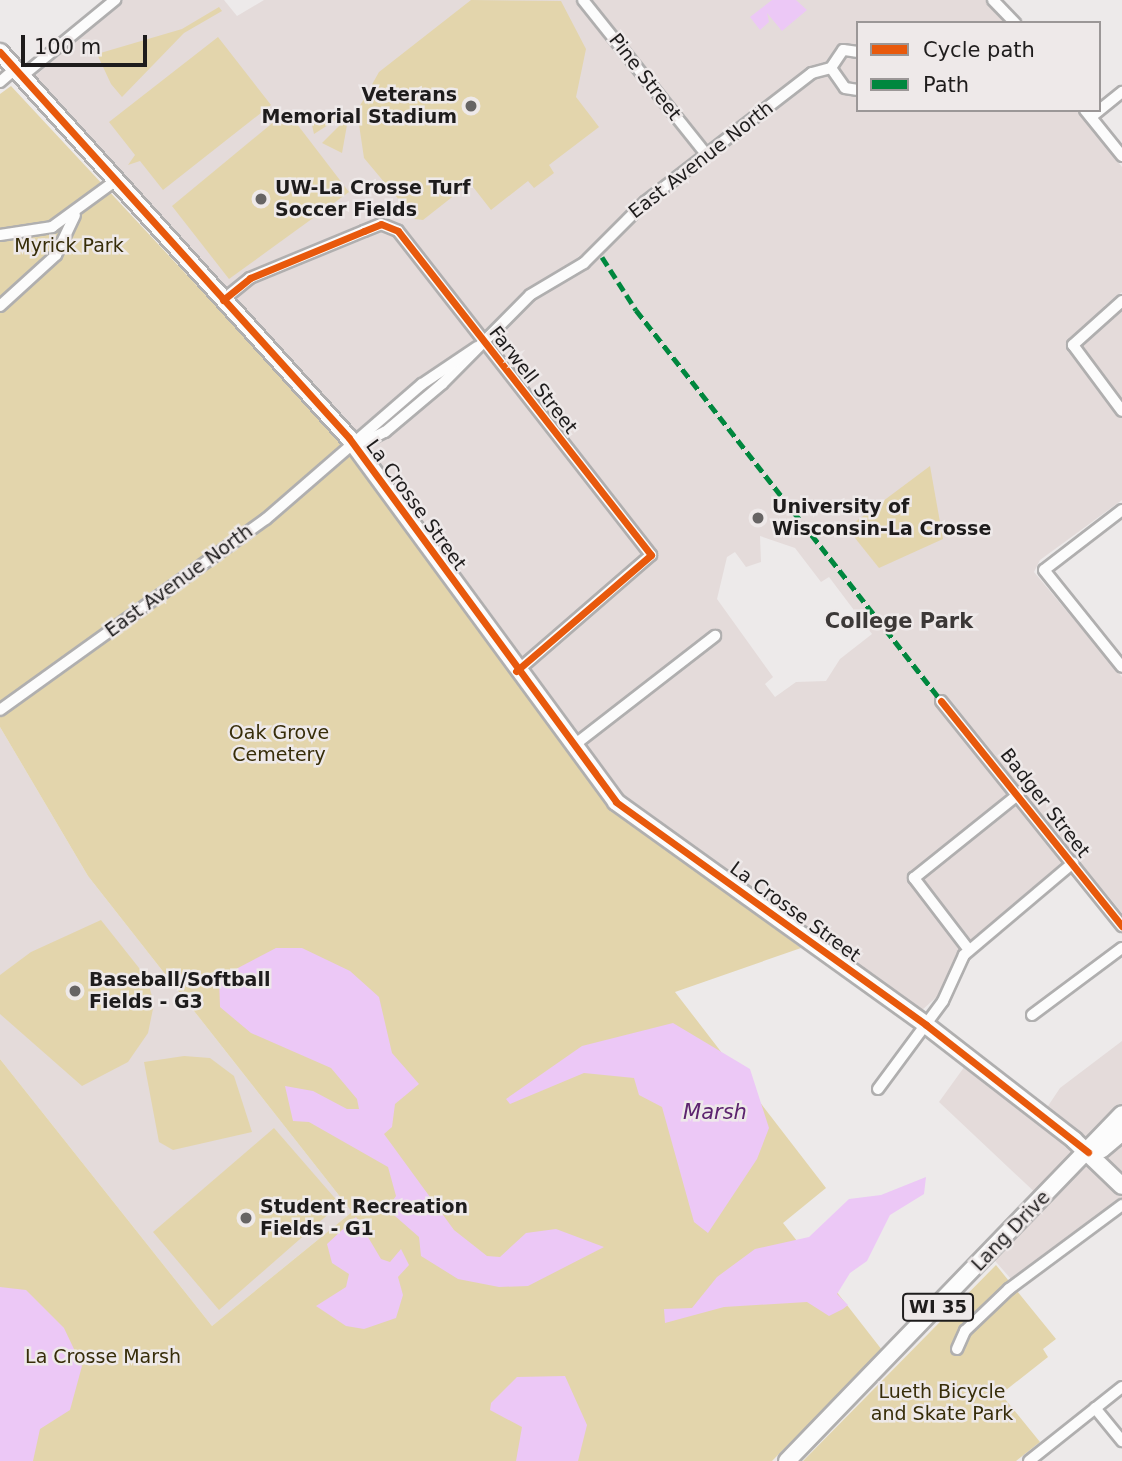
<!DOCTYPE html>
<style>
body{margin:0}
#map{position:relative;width:1122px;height:1461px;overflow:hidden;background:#edeaea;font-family:"DejaVu Sans",sans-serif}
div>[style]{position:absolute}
.built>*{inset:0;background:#e4dbda}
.green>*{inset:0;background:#e3d5ac}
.water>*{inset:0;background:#ecc8f6}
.roads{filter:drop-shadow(2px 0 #b0afaf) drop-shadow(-2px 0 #b0afaf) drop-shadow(0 2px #b0afaf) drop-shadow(0 -2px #b0afaf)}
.street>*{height:10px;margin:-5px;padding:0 5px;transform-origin:5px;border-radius:5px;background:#fcfcfc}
.primary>*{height:16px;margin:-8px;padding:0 8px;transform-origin:8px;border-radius:8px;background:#fcfcfc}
.quiet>*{height:5px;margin-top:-2.5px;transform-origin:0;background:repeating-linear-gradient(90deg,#00873e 0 10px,transparent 0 15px)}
.cycleway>*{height:7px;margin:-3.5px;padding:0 3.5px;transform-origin:3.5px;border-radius:3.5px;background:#e8590c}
.dots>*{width:19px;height:19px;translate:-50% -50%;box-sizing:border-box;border:4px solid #eee9e9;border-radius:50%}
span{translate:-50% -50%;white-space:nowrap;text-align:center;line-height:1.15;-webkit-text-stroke:5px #eee9e9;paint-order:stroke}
.shield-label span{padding:2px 5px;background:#eee9e9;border:2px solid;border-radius:5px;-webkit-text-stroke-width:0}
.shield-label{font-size:18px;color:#1e1c1c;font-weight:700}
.street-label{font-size:19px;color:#1e1c1c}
.poi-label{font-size:19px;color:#1e1c1c;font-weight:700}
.right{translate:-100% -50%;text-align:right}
.left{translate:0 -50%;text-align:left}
.park-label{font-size:19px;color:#372d09}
.neighbourhood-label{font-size:21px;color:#3c3837;font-weight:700}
.water-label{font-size:21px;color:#5d246f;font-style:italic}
.legend{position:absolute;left:856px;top:21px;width:245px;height:91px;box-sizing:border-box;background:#eee9e9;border:2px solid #9b9797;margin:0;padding:9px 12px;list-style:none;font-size:21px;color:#1e1c1c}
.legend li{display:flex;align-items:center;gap:14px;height:35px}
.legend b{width:35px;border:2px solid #9b9797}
.scale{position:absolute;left:21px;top:35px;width:126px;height:32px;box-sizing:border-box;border:4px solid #1e1c1c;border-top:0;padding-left:9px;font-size:21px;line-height:24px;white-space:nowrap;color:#1e1c1c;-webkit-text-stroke:5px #eee9e9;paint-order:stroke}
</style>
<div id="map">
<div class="built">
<div style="clip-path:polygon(evenodd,123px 0,224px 0,237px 16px,264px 0,991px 0,1009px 23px,858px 23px,858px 110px,1078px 110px,1122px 167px,1122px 292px,1104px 306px,1122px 307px,1122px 500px,1040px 560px,1034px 572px,1122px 677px,1122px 913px,1075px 856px,959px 953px,942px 992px,921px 1011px,624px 801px,462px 581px,33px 78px,123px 0,760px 536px,795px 548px,821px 582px,829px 577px,872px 634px,840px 659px,826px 681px,796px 682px,775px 697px,765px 684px,773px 677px,717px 599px,727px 557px,735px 552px,746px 567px,761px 562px,760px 536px)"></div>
<div style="clip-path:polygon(0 727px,88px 876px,352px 1212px,212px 1326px,0 1059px)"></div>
<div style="clip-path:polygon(1122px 1041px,1122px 1204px,1011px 1279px,989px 1254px,1042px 1199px,939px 1102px,970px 1059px,1042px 1115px,1060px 1088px)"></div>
</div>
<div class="green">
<div style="clip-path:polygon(471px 0,561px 1px,586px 49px,576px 97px,599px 127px,549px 165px,554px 173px,534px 188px,528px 181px,491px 210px,470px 183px,423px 220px,415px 219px,364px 158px,357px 111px,379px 72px)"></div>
<div style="clip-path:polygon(219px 7px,222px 11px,184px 33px,122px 97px,111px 84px,97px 54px,182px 29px)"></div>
<div style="clip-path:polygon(218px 37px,271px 105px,163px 190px,140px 161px,128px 165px,135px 155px,109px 122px)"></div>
<div style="clip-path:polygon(11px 86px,347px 447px,610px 806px,801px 948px,675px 992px,826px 1188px,783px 1223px,882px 1350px,772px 1461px,0 1461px,0 1059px,212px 1326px,352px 1212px,88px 876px,0 727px,0 94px)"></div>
<div style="clip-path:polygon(287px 111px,349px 192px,229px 279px,172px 206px)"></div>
<div style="clip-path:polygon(309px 112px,339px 114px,339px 118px,314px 134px)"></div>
<div style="clip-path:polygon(343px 122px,347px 125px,342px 153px,322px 143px)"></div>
<div style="clip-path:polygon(930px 466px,943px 539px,879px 568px,847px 528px)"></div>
<div style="clip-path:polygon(101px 920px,147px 978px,154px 1004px,148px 1033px,128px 1062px,82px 1086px,0 1014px,0 975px,31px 952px)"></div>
<div style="clip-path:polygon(184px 1056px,210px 1058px,234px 1076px,252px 1132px,173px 1150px,159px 1142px,144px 1062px)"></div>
<div style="clip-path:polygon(274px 1128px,340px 1204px,219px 1310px,153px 1232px)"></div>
<div style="clip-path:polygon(996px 1265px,1056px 1339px,1043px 1349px,1048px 1357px,1001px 1394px,1040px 1442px,1016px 1461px,803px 1461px)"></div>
</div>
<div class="water">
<div style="clip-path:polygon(772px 0,796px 0,807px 10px,782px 31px,767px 13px,769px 22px,760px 30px,750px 17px)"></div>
<div style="clip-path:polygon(276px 948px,302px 948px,350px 971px,379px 997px,392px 1053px,419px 1084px,395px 1104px,392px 1127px,384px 1134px,454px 1230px,487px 1256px,500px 1257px,526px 1233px,556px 1229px,604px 1247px,528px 1286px,499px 1287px,458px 1279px,421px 1256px,419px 1237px,387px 1209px,396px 1196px,388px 1167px,309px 1122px,293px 1121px,285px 1086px,313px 1091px,347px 1109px,359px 1109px,357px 1099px,331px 1068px,251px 1033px,220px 1007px,219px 978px)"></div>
<div style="clip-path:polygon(673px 1023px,750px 1069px,769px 1128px,757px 1159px,708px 1233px,694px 1222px,662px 1107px,639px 1095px,634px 1078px,584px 1073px,510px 1104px,506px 1099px,582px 1046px)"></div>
<div style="clip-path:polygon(926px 1177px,924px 1194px,890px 1215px,867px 1261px,850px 1273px,837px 1294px,848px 1305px,843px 1309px,829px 1316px,807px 1302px,724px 1307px,665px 1323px,664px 1309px,692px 1308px,717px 1277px,755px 1249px,809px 1237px,849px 1199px,881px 1195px)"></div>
<div style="clip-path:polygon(356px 1217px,381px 1259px,390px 1262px,401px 1249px,409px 1265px,398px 1277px,403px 1295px,396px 1318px,364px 1329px,346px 1326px,316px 1306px,346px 1287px,349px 1274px,332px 1263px,327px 1244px)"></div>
<div style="clip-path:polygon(0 1287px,26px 1290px,64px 1328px,82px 1366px,70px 1410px,40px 1429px,33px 1461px,0 1461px)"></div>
<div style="clip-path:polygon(565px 1376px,587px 1425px,578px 1461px,516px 1461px,522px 1427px,490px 1410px,491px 1403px,517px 1377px)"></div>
</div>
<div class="roads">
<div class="street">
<div style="left:583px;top:0;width:197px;rotate:51.4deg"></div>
<div style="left:993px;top:0;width:32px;rotate:46deg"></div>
<div style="left:858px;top:52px;width:15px;rotate:-172deg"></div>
<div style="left:843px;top:50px;width:22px;rotate:124deg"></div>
<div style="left:831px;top:68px;width:24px;rotate:55deg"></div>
<div style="left:845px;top:88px;width:13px;rotate:9deg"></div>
<div style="left:21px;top:77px;width:122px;rotate:-39.3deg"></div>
<div style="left:0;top:82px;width:20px;rotate:-41deg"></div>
<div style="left:1085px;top:110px;width:59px;rotate:51.2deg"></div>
<div style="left:1091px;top:117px;width:40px;rotate:-39deg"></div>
<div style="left:0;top:235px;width:53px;rotate:-8.7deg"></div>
<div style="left:52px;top:227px;width:78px;rotate:-36.1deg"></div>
<div style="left:223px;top:300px;width:35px;rotate:-39deg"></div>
<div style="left:250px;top:278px;width:123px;rotate:-22.4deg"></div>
<div style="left:364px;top:231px;width:18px;rotate:-22deg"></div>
<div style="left:381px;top:224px;width:18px;rotate:22deg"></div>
<div style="left:398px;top:231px;width:411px;rotate:52deg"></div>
<div style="left:651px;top:555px;width:177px;rotate:139.1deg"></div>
<div style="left:1122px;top:301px;width:66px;rotate:138.1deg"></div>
<div style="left:1073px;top:345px;width:82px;rotate:53.4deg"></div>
<div style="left:0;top:306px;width:76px;rotate:-42.3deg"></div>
<div style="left:56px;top:255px;width:44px;rotate:-64.6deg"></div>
<div style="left:355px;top:447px;width:34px;rotate:-27deg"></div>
<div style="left:385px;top:432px;width:75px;rotate:-40.1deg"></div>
<div style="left:442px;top:384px;width:125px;rotate:-45.3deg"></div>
<div style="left:530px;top:295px;width:63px;rotate:-30.7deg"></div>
<div style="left:584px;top:263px;width:86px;rotate:-45deg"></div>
<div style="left:645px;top:202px;width:211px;rotate:-37.7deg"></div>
<div style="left:812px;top:73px;width:20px;rotate:-15deg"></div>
<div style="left:1122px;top:510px;width:98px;rotate:142.4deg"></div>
<div style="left:1044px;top:570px;width:124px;rotate:51.2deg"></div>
<div style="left:941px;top:701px;width:289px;rotate:51.2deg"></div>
<div style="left:0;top:710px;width:327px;rotate:-35.7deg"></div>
<div style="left:266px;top:519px;width:206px;rotate:-40.9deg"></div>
<div style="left:422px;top:384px;width:66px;rotate:-33.9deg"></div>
<div style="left:573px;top:746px;width:180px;rotate:-37.8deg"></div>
<div style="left:969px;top:950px;width:91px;rotate:-127.4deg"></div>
<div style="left:914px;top:878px;width:134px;rotate:-38.7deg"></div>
<div style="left:1032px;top:1015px;width:112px;rotate:-36.7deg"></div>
<div style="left:878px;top:1089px;width:109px;rotate:-53.5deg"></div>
<div style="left:943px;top:1001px;width:51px;rotate:-65.5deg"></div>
<div style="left:964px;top:955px;width:143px;rotate:-40.2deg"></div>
<div style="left:957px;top:1349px;width:20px;rotate:-66deg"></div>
<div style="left:965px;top:1331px;width:61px;rotate:-43.7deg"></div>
<div style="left:1009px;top:1289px;width:141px;rotate:-36.6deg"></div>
<div style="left:1095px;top:1408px;width:43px;rotate:50.7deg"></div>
<div style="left:1029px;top:1461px;width:119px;rotate:-38.5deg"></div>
</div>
<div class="primary">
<div style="left:0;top:52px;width:520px;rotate:47.88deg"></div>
<div style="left:349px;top:438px;width:451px;rotate:53.7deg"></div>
<div style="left:616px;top:802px;width:382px;rotate:35.7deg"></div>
<div style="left:926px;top:1025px;width:187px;rotate:37.8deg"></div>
<div style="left:1074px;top:1140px;width:66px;rotate:43.8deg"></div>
<div style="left:1093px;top:1147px;width:9px;rotate:13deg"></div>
<div style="left:1102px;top:1149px;width:26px;rotate:-40deg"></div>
<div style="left:787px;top:1461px;width:482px;rotate:-46deg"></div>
</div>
</div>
<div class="quiet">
<div style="left:602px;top:257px;width:63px;rotate:57.3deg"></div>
<div style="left:636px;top:310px;width:496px;rotate:52deg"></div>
</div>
<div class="cycleway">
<div style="left:0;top:52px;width:520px;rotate:47.88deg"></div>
<div style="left:349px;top:438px;width:451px;rotate:53.7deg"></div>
<div style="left:616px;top:802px;width:382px;rotate:35.7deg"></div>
<div style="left:926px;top:1025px;width:206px;rotate:38.1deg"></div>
<div style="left:223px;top:300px;width:35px;rotate:-39deg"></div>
<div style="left:250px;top:278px;width:123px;rotate:-22.4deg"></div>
<div style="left:364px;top:231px;width:18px;rotate:-22deg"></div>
<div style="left:381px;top:224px;width:18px;rotate:22deg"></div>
<div style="left:398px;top:231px;width:411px;rotate:52deg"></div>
<div style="left:651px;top:555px;width:178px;rotate:139.3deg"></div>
<div style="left:941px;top:701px;width:289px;rotate:51.2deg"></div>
</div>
<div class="dots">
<div style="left:471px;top:106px;background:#666464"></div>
<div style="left:261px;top:199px;background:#666464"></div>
<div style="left:758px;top:518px;background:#666464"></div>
<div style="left:75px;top:991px;background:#666464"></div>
<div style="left:246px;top:1218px;background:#666464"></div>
</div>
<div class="shield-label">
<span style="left:938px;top:1307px">WI 35</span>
</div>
<div class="street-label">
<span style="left:645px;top:77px;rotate:52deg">Pine Street</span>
<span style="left:701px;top:160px;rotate:-38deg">East Avenue North</span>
<span style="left:533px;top:380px;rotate:52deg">Farwell Street</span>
<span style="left:416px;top:505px;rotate:54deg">La Crosse Street</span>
<span style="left:179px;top:581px;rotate:-36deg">East Avenue North</span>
<span style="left:1045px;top:803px;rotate:52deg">Badger Street</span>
<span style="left:795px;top:912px;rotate:36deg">La Crosse Street</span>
<span style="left:1011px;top:1231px;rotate:-46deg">Lang Drive</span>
</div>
<div class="poi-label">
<span class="right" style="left:457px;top:106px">Veterans<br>Memorial Stadium</span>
<span class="left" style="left:275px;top:199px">UW-La Crosse Turf<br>Soccer Fields</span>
<span class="left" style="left:772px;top:518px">University of<br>Wisconsin-La Crosse</span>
<span class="left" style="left:89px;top:991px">Baseball/Softball<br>Fields - G3</span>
<span class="left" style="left:260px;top:1218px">Student Recreation<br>Fields - G1</span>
</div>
<div class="park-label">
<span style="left:69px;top:246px">Myrick Park</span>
<span style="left:279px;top:744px">Oak Grove<br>Cemetery</span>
<span style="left:103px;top:1357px">La Crosse Marsh</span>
<span style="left:942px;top:1403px">Lueth Bicycle<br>and Skate Park</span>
</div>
<div class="neighbourhood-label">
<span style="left:899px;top:621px">College Park</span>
</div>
<div class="water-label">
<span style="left:715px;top:1112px">Marsh</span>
</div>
<ul class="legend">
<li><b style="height:9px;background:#e8590c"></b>Cycle path</li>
<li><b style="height:9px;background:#00873e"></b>Path</li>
</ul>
<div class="scale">100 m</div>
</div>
